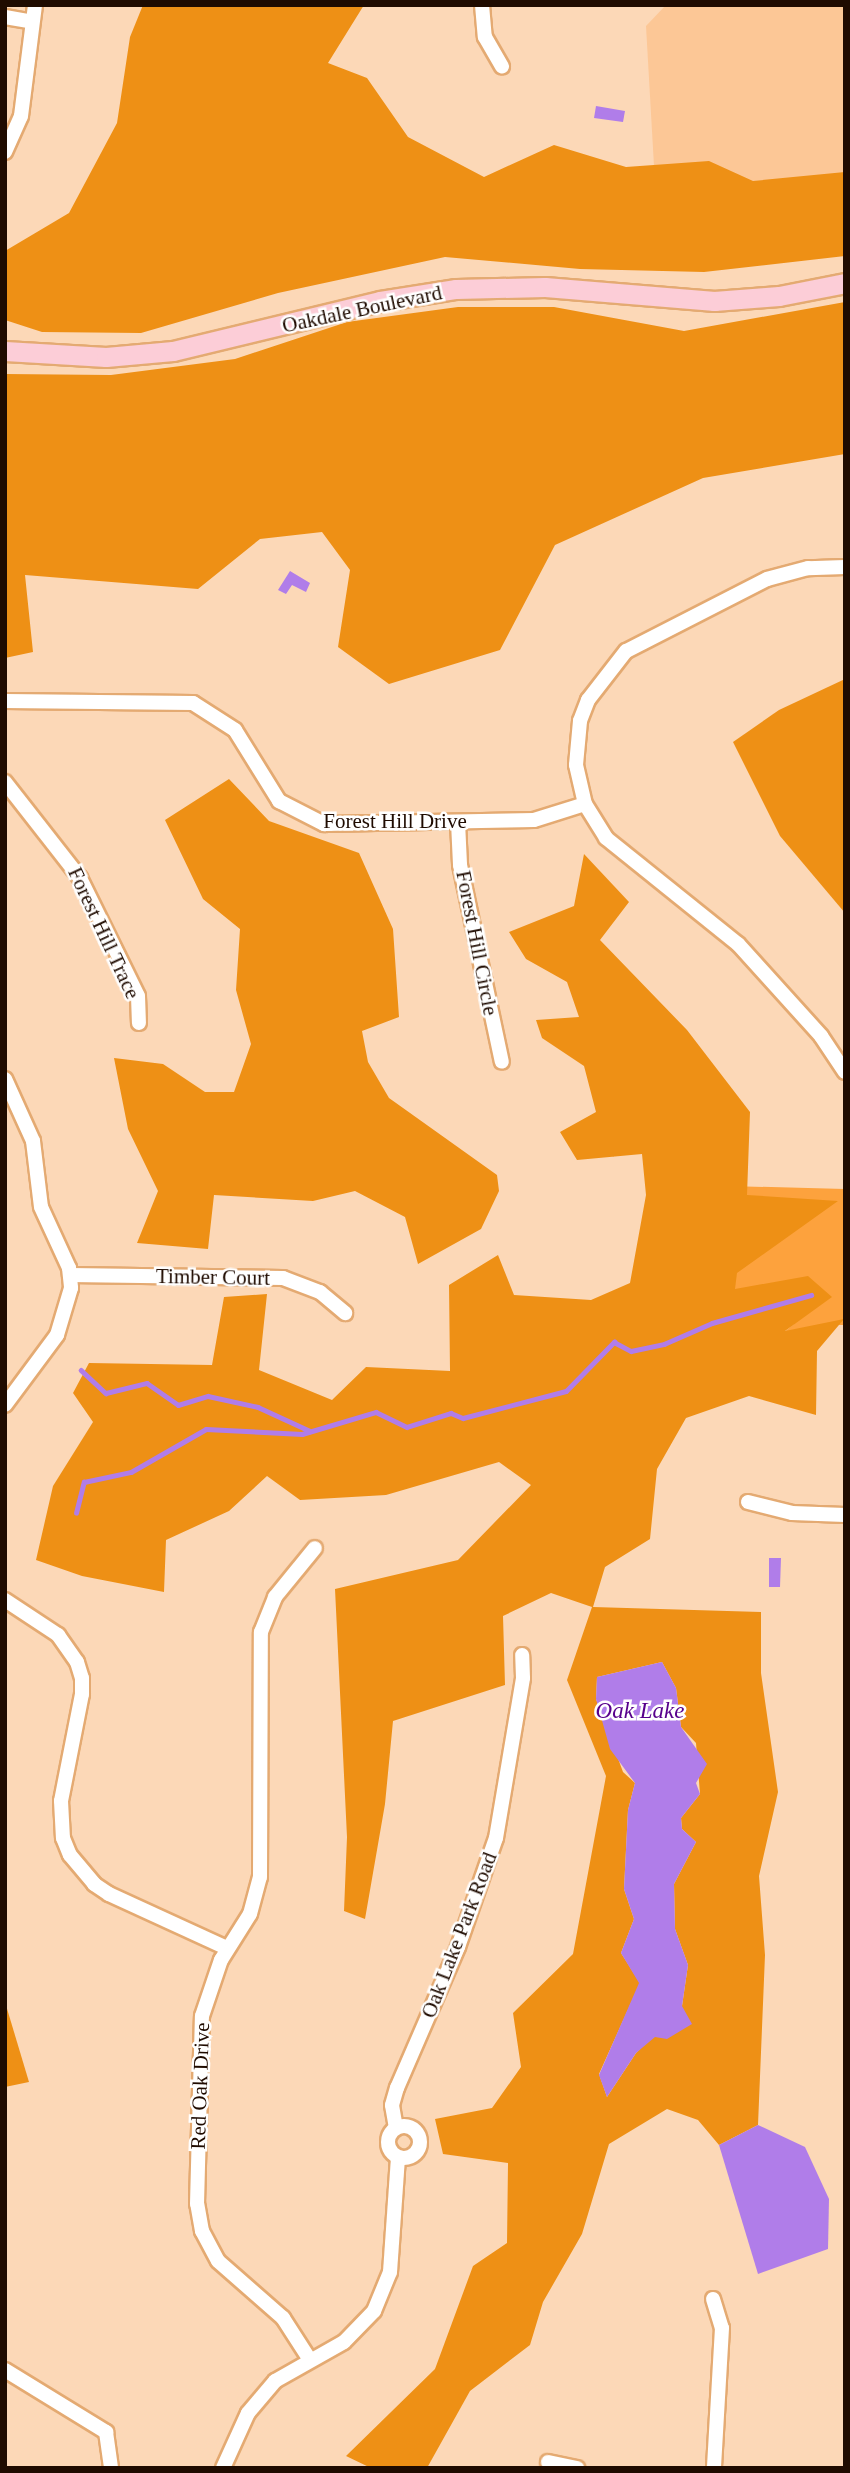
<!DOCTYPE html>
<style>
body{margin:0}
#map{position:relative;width:850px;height:2473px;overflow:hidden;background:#fcd8b7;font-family:Georgia,serif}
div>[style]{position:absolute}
.built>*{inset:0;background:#fcc796}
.green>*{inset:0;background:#fda23d}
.forest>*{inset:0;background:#ee9015}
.water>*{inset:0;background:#b07de9}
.stream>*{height:4.5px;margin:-2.25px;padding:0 2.25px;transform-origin:2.25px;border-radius:2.25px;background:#b07de9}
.roads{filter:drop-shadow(2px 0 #e4aa72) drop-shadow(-2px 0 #e4aa72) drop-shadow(0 2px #e4aa72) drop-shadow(0 -2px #e4aa72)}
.minor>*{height:14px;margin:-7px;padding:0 7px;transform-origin:7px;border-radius:7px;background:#fff}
.minor>.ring{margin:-7px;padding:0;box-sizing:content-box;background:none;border:14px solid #fff;border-radius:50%}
.major>*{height:19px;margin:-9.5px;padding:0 9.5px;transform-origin:9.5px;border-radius:9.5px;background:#fccdd7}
span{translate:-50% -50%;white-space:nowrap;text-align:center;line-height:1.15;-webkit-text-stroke:5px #fff;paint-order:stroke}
.street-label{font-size:21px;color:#1f0b00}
.water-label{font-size:23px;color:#57008c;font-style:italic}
.frame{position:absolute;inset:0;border:7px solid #1f0b00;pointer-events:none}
</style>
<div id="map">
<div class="built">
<div style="clip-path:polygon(666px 5px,845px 5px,845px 188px,656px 201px,646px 26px)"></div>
</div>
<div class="green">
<div style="clip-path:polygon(728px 1186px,845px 1189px,845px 1325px,819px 1325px,783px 1333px,794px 1324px,726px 1322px)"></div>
</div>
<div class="forest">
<div style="clip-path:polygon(143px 5px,364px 5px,328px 63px,367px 78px,408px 137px,484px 177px,554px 145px,626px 167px,709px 161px,753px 181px,845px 172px,845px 256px,704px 272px,580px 269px,445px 257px,278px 293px,141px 333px,42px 332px,5px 320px,5px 251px,69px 213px,117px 123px,130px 37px)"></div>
<div style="clip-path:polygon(845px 302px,845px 454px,703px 478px,555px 545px,500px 650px,389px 684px,338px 647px,350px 570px,322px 532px,260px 539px,198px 589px,25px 575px,33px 652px,5px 658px,5px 374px,111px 375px,235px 359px,347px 322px,458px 307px,554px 307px,684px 331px)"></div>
<div style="clip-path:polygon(845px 679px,845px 913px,780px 836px,733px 742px,779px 710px)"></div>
<div style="clip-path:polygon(229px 779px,269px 821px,359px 853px,393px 929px,399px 1017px,362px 1031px,368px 1062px,389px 1098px,497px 1175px,499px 1191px,481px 1229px,418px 1264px,405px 1217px,355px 1191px,313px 1201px,214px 1195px,208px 1249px,137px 1243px,158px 1191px,128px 1129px,114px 1058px,163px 1064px,205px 1092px,234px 1092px,251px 1044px,236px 990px,240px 929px,203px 899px,165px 820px)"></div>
<div style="clip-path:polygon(evenodd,584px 854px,629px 902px,600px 940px,687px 1030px,750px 1112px,747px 1195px,838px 1201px,737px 1273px,735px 1289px,808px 1276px,832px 1297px,785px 1331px,844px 1319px,817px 1351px,816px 1415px,749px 1396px,686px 1418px,657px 1469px,650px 1539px,605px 1567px,593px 1607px,761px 1612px,761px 1673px,778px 1792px,759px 1876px,765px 1955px,758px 2125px,719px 2145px,698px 2120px,667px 2109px,609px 2144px,582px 2234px,543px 2302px,530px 2345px,470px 2391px,427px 2468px,371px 2468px,346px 2456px,435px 2369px,473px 2266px,507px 2243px,508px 2163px,443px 2154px,435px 2119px,492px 2108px,521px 2067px,513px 2013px,573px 1954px,606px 1776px,567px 1680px,592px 1607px,551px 1593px,503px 1616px,505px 1685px,393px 1721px,385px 1804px,365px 1919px,344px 1911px,347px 1837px,335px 1589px,458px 1560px,531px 1485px,499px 1462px,386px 1495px,300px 1500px,267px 1476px,229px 1511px,166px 1540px,164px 1592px,82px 1576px,36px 1560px,53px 1486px,93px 1422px,73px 1393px,89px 1363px,212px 1365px,224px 1297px,267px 1294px,259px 1370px,332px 1400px,366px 1367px,450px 1371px,449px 1285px,498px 1255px,514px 1295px,591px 1300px,630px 1283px,646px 1195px,642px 1154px,577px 1160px,560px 1132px,596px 1112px,584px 1066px,542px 1038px,536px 1020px,579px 1017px,567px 982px,526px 959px,509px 932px,574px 906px,584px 854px,662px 1662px,676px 1688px,681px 1727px,696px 1743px,700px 1794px,681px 1818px,682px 1829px,696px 1842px,674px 1884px,675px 1929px,688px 1965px,682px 2006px,636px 2053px,607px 2097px,599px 2074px,640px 1983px,621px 1953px,634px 1919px,624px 1889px,628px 1810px,635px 1783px,623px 1772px,596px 1699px,597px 1677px,662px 1662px)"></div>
<div style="clip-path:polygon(5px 2002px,29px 2082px,5px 2087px)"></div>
</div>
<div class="water">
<div style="clip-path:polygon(596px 106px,625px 111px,623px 122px,594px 118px)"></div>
<div style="clip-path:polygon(290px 571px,310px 583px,306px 592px,292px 585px,286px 594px,278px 590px)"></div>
<div style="clip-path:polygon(769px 1558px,781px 1558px,780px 1587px,769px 1587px)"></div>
<div style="clip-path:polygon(662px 1662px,676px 1688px,681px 1727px,707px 1764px,696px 1783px,700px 1794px,681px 1818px,682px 1829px,696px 1842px,674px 1884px,675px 1929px,688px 1965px,682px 2006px,692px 2024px,667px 2039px,655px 2037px,636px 2053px,607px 2097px,599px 2075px,639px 1983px,621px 1953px,634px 1919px,624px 1889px,628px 1810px,635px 1783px,610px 1749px,596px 1699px,597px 1677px)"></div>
<div style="clip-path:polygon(758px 2125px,805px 2147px,829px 2199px,828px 2249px,758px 2274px,719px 2145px)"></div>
</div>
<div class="stream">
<div style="left:81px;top:1370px;width:34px;rotate:43deg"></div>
<div style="left:106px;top:1393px;width:42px;rotate:-13.7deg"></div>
<div style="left:147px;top:1383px;width:38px;rotate:35deg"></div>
<div style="left:178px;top:1405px;width:31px;rotate:-17deg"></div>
<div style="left:208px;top:1396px;width:51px;rotate:12.4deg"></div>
<div style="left:258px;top:1407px;width:57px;rotate:24.8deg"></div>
<div style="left:76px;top:1513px;width:32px;rotate:-76deg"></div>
<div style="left:84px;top:1482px;width:48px;rotate:-12deg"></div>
<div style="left:131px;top:1472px;width:86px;rotate:-29.8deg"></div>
<div style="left:206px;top:1429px;width:96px;rotate:3deg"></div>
<div style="left:302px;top:1434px;width:77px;rotate:-16.6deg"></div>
<div style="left:376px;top:1412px;width:34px;rotate:26deg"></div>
<div style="left:407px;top:1427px;width:46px;rotate:-17.7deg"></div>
<div style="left:451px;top:1413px;width:13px;rotate:23deg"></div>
<div style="left:463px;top:1418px;width:106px;rotate:-14.7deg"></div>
<div style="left:566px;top:1391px;width:69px;rotate:-45.6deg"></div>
<div style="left:614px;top:1342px;width:19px;rotate:28deg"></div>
<div style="left:631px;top:1351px;width:34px;rotate:-12deg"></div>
<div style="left:664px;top:1344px;width:52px;rotate:-23.6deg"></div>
<div style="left:712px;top:1323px;width:103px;rotate:-15.8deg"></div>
</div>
<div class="roads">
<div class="minor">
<div style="left:482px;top:5px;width:32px;rotate:85deg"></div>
<div style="left:485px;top:37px;width:34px;rotate:60deg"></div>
<div style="left:5px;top:17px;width:27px;rotate:10deg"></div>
<div style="left:5px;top:152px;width:39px;rotate:-66deg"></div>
<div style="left:21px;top:116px;width:112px;rotate:-82.8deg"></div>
<div style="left:845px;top:567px;width:37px;rotate:178deg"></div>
<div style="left:808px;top:568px;width:42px;rotate:165deg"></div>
<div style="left:767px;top:579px;width:158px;rotate:152.9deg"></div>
<div style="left:626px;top:651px;width:62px;rotate:127.8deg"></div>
<div style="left:588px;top:700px;width:22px;rotate:111deg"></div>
<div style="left:580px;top:721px;width:44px;rotate:95.2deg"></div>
<div style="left:576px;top:765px;width:40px;rotate:77deg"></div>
<div style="left:585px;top:804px;width:40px;rotate:58deg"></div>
<div style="left:606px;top:838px;width:169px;rotate:38.8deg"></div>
<div style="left:738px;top:944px;width:124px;rotate:47.9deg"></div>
<div style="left:821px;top:1036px;width:43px;rotate:56.3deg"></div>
<div style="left:5px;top:701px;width:188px;rotate:0.6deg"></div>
<div style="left:193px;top:703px;width:50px;rotate:32.7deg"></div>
<div style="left:235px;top:730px;width:84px;rotate:58.2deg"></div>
<div style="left:279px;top:801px;width:51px;rotate:27.1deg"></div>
<div style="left:324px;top:824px;width:210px;rotate:-1.1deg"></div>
<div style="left:534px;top:820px;width:53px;rotate:-17.4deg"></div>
<div style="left:5px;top:782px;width:122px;rotate:52deg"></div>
<div style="left:80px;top:878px;width:131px;rotate:63.8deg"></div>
<div style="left:138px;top:996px;width:27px;rotate:88deg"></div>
<div style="left:458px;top:822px;width:43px;rotate:87.3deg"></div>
<div style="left:460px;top:865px;width:201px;rotate:78deg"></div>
<div style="left:5px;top:1079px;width:68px;rotate:65.7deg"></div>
<div style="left:33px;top:1141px;width:66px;rotate:83.1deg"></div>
<div style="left:41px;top:1207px;width:67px;rotate:65.3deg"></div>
<div style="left:69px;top:1268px;width:20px;rotate:84deg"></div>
<div style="left:71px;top:1288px;width:49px;rotate:106.6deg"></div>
<div style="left:57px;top:1335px;width:87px;rotate:126.6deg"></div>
<div style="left:70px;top:1275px;width:213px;rotate:0.8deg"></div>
<div style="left:283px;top:1278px;width:40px;rotate:21deg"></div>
<div style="left:320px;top:1292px;width:33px;rotate:40deg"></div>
<div style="left:748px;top:1502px;width:45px;rotate:14deg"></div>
<div style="left:792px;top:1513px;width:53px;rotate:2.2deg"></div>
<div style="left:5px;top:1600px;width:64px;rotate:33.4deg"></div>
<div style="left:58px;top:1635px;width:33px;rotate:55deg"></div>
<div style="left:77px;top:1662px;width:17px;rotate:73deg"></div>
<div style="left:82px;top:1678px;width:16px;rotate:90deg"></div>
<div style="left:82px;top:1694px;width:109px;rotate:101.1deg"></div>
<div style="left:61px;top:1801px;width:37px;rotate:87deg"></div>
<div style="left:63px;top:1838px;width:18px;rotate:68deg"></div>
<div style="left:70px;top:1855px;width:38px;rotate:50deg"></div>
<div style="left:94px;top:1884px;width:18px;rotate:34deg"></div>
<div style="left:109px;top:1894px;width:130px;rotate:24.6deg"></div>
<div class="ring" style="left:388px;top:2126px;width:18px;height:18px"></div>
<div style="left:396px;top:2128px;width:23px;rotate:-100deg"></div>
<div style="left:392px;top:2105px;width:18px;rotate:-74deg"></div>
<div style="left:397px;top:2088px;width:154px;rotate:-66.6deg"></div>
<div style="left:458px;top:1947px;width:115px;rotate:-70.8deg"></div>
<div style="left:496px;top:1838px;width:162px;rotate:-80.4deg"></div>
<div style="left:523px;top:1678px;width:23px;rotate:-92deg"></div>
<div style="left:713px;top:2299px;width:30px;rotate:73deg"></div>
<div style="left:722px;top:2328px;width:140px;rotate:93.3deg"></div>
<div style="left:310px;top:2360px;width:50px;rotate:-122.7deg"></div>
<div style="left:283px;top:2318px;width:86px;rotate:-138.8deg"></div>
<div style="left:218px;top:2261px;width:34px;rotate:-118deg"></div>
<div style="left:202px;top:2231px;width:27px;rotate:-100deg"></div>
<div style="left:197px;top:2204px;width:188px;rotate:-88.5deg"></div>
<div style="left:202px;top:2016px;width:59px;rotate:-71.3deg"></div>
<div style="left:221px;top:1960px;width:54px;rotate:-57.8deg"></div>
<div style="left:250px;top:1914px;width:38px;rotate:-75deg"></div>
<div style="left:260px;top:1877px;width:245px;rotate:-89.8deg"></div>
<div style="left:261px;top:1632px;width:38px;rotate:-68deg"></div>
<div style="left:275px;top:1597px;width:63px;rotate:-50.8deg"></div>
<div style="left:5px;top:2370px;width:119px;rotate:31.5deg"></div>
<div style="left:106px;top:2432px;width:36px;rotate:82deg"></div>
<div style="left:548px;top:2462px;width:30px;rotate:12deg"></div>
<div style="left:223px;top:2468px;width:60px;rotate:-65.6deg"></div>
<div style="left:248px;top:2413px;width:42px;rotate:-49.8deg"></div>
<div style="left:275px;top:2381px;width:79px;rotate:-29.5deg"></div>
<div style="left:344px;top:2342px;width:43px;rotate:-45.9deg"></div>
<div style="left:374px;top:2311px;width:42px;rotate:-67.7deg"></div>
<div style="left:390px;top:2272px;width:115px;rotate:-86deg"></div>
</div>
<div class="major">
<div style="left:5px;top:351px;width:101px;rotate:3.4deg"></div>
<div style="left:106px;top:357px;width:67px;rotate:-5.1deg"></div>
<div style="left:173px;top:351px;width:213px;rotate:-13.6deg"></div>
<div style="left:380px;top:301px;width:77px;rotate:-9deg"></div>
<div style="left:456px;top:289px;width:89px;rotate:-1.3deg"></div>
<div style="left:545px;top:287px;width:170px;rotate:4.7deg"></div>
<div style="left:714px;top:301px;width:65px;rotate:-4.4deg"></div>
<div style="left:779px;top:296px;width:67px;rotate:-11.1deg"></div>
</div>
</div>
<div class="street-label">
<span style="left:362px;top:309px;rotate:-12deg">Oakdale Boulevard</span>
<span style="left:395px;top:821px">Forest Hill Drive</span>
<span style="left:104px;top:933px;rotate:65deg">Forest Hill Trace</span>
<span style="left:477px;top:943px;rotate:79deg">Forest Hill Circle</span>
<span style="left:213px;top:1277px;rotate:1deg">Timber Court</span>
<span style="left:459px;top:1935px;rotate:-69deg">Oak Lake Park Road</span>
<span style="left:200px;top:2086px;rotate:-88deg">Red Oak Drive</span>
</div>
<div class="water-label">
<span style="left:640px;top:1711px">Oak Lake</span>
</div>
<div class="frame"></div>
</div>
